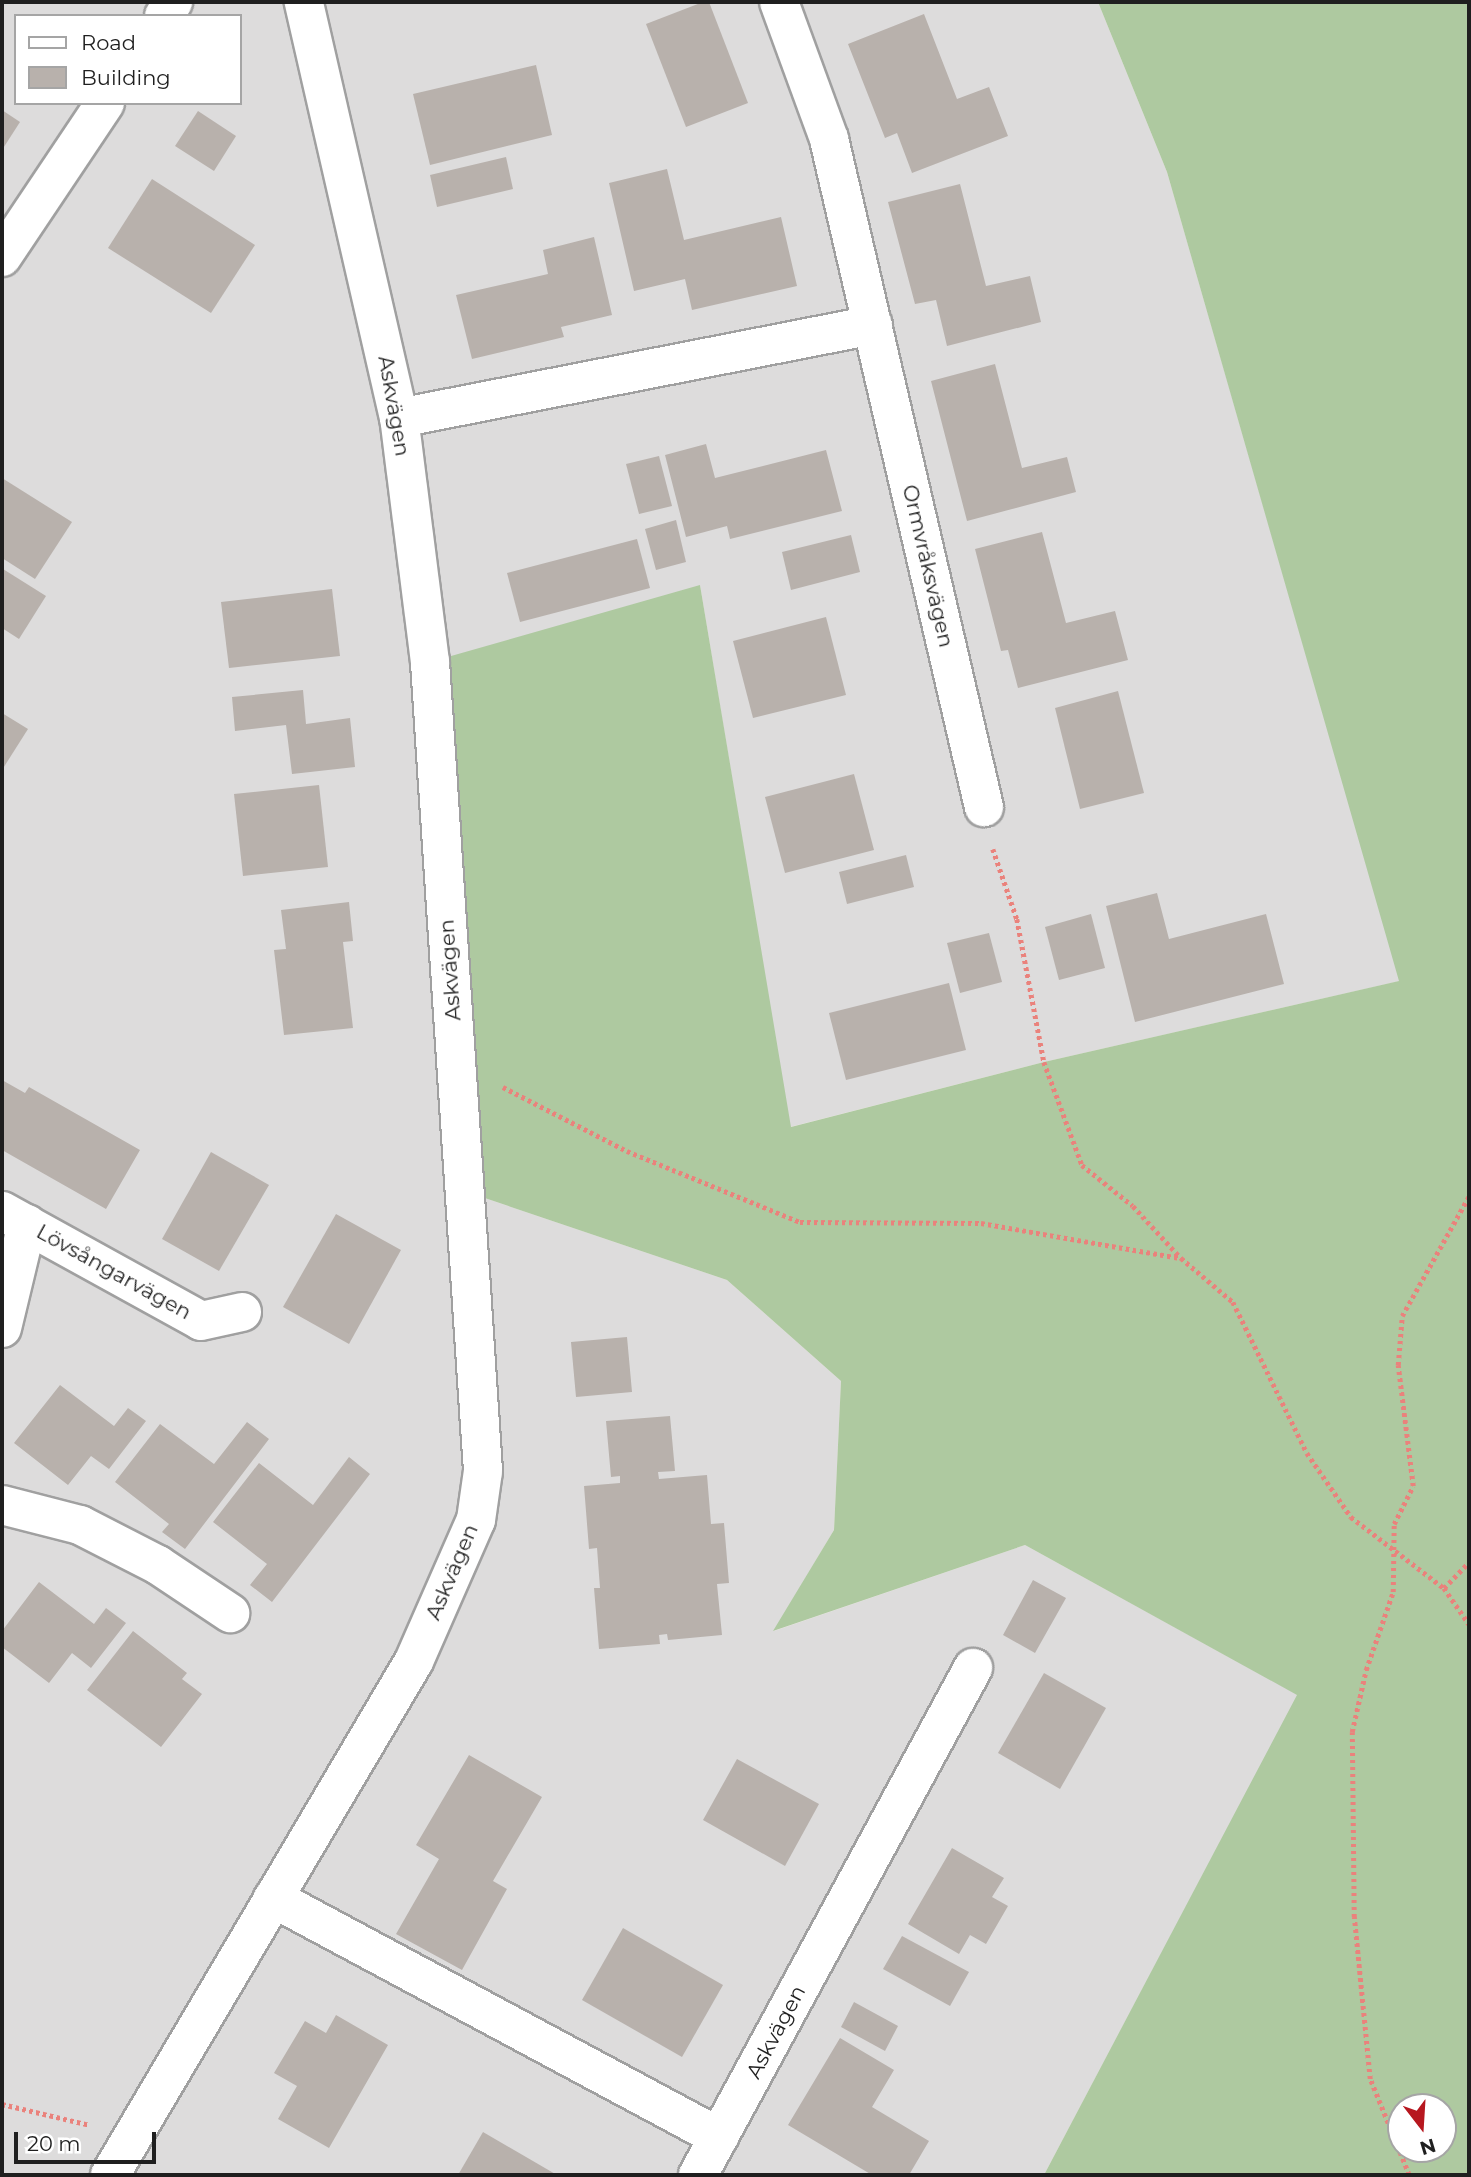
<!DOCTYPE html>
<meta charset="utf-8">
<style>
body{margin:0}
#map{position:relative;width:1471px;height:2177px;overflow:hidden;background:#efebe6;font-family:Montserrat,sans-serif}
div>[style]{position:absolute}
.residential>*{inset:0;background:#dddcdc}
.forest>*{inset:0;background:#aec9a0}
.building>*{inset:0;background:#b8b1ac}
.path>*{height:4.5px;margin-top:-2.25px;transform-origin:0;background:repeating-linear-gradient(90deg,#ea827c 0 3.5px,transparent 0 7px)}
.roads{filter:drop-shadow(2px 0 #a0a0a0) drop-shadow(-2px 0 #a0a0a0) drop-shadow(0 2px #a0a0a0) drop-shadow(0 -2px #a0a0a0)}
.minor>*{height:38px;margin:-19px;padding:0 19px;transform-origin:19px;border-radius:19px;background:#fff}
span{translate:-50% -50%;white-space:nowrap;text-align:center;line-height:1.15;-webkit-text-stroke:5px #fff;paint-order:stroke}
.street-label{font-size:21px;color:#1f1f1f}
.frame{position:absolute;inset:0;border:4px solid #1f1f1f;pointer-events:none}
.legend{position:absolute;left:14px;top:14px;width:228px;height:91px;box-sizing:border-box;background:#fff;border:2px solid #a5a5a5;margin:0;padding:9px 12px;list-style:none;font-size:21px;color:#1f1f1f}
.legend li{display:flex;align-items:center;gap:14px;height:35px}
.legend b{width:35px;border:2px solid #a5a5a5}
.north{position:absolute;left:1387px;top:2093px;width:70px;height:70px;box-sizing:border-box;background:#fff;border:2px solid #a5a5a5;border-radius:50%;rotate:163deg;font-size:19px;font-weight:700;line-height:28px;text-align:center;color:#1f1f1f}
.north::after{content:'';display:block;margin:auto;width:24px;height:32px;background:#b7171f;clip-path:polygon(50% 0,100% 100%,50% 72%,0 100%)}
.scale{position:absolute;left:14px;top:2132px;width:142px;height:32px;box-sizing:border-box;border:4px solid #1f1f1f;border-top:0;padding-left:9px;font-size:21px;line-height:24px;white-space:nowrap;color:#1f1f1f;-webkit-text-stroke:5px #fff;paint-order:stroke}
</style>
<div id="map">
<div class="residential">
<div style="clip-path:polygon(evenodd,2px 2px,1098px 2px,1167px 172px,1400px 981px,1044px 1062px,790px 1127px,700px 585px,464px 1191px,727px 1280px,841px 1381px,834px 1530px,774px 1631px,1025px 1545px,1298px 1695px,1044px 2175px,2px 2175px,2px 2px,16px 16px,240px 16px,240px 103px,16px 103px,16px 16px)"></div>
</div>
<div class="forest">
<div style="clip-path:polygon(evenodd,1098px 2px,1469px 2px,1469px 2175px,1044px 2175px,1297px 1695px,1025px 1545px,773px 1631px,834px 1530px,841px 1381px,727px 1280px,464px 1191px,430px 662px,700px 585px,791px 1127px,1044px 1062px,1399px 981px,1167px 172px,1098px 2px,1401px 2107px,1443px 2107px,1443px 2149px,1401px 2149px,1401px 2107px)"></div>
</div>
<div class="building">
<div style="clip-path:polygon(703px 2px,709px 2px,748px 103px,686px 127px,646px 24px)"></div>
<div style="clip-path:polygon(924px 14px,957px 99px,989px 87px,1008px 136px,912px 173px,897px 133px,885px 138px,848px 44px)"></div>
<div style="clip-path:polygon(536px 65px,552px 135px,430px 165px,413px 94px)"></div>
<div style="clip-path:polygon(2px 110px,20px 122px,2px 150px)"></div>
<div style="clip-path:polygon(198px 111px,236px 136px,214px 171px,175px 146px)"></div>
<div style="clip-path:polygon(506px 157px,513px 189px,437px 207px,430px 175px)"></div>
<div style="clip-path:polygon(667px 169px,684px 240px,781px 217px,797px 286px,692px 310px,685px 279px,634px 291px,609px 183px)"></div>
<div style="clip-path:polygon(152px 179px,255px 245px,211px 313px,108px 248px)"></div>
<div style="clip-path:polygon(960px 184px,986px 286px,1030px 276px,1041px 322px,947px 346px,936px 300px,915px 304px,888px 202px)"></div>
<div style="clip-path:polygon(594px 237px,612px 315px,561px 327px,564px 337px,472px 359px,456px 295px,548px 274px,543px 250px)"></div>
<div style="clip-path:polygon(995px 364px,1022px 468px,1067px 457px,1076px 492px,967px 521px,931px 381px)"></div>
<div style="clip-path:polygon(706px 444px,715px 478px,826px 450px,842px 511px,730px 539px,727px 526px,686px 537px,665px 455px)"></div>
<div style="clip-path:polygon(659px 456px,672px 506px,639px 514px,626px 464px)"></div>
<div style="clip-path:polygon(2px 478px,72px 522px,35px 579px,2px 558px)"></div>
<div style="clip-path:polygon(676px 520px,686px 562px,656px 570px,645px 529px)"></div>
<div style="clip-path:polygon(1042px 532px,1066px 623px,1115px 611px,1128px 660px,1018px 688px,1008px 650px,1001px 651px,975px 549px)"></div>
<div style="clip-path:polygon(851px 535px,860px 572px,791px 590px,782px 552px)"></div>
<div style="clip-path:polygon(637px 539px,650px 588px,520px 622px,507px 573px)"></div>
<div style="clip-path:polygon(3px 569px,46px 596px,19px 639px,2px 628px)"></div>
<div style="clip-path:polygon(332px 589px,340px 656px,229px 668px,221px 602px)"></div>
<div style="clip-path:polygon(826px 617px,846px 695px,753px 718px,733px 641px)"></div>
<div style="clip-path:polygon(303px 690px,306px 724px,350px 718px,355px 767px,292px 774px,286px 725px,235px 731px,232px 697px)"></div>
<div style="clip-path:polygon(1118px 691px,1144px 793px,1080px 809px,1055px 708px)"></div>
<div style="clip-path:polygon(2px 713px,28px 729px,2px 770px)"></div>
<div style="clip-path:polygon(854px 774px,874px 850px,785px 873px,765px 797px)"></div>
<div style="clip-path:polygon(319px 785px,328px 867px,243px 876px,234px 794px)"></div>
<div style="clip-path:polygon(906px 855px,914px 887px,847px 904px,839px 872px)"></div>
<div style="clip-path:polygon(1157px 893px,1169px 939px,1266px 914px,1284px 984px,1135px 1022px,1106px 906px)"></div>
<div style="clip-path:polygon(349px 902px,353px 941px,343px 942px,353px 1028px,284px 1035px,274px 950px,286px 949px,281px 910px)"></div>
<div style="clip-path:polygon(1091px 914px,1105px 968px,1059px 980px,1045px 927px)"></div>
<div style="clip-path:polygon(989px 933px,1002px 982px,960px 993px,947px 943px)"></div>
<div style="clip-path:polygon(949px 983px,966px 1050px,846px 1080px,829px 1013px)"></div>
<div style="clip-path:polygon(2px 1080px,25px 1093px,29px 1087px,140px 1150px,106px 1209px,2px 1150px)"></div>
<div style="clip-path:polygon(211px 1152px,269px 1185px,219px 1271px,162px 1239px)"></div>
<div style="clip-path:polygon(336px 1214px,401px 1250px,349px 1344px,283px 1307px)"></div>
<div style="clip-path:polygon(627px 1337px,632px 1392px,576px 1397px,571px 1342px)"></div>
<div style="clip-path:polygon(60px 1385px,114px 1426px,128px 1408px,146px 1421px,109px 1469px,91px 1456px,68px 1485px,14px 1443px)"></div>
<div style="clip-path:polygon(670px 1416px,675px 1471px,658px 1472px,659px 1479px,707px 1475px,711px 1524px,724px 1523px,729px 1583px,717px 1584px,722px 1635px,668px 1640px,667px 1634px,659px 1635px,660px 1644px,599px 1649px,594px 1588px,600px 1588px,597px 1548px,589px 1549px,584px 1486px,620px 1483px,620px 1476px,611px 1477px,606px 1421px)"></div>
<div style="clip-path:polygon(247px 1422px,269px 1439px,185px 1549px,162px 1532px,169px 1524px,115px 1482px,160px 1424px,214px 1464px)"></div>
<div style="clip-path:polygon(349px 1457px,370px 1474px,272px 1602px,250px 1585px,267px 1564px,213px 1522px,259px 1463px,313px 1505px)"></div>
<div style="clip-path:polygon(1033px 1580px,1066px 1598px,1035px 1653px,1003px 1635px)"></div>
<div style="clip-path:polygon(39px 1582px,94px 1624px,106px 1608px,126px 1623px,91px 1668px,72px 1653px,49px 1683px,2px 1647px,2px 1631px)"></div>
<div style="clip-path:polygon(133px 1631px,187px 1673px,182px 1679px,202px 1694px,161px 1747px,87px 1690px)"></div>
<div style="clip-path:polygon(1044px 1673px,1106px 1708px,1060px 1789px,998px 1753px)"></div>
<div style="clip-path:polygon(469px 1755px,542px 1797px,493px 1881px,507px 1889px,462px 1970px,396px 1934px,439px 1859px,416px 1845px)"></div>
<div style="clip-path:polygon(737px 1759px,819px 1804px,785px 1866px,703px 1820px)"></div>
<div style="clip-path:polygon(952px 1848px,1004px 1878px,992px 1897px,1008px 1906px,986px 1944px,970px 1935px,959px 1954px,908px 1924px)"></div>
<div style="clip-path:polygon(623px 1928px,723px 1985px,682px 2057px,582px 2000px)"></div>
<div style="clip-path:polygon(902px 1936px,969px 1972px,950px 2006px,883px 1969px)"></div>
<div style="clip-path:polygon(854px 2002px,898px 2026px,885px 2051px,841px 2027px)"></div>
<div style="clip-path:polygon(336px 2015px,388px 2045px,329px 2148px,278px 2119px,297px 2086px,274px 2073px,305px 2021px,326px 2033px)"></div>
<div style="clip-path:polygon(840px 2038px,894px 2070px,872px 2107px,929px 2141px,909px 2175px,872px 2175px,788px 2125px)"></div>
<div style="clip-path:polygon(483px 2132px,557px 2175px,458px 2175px)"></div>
</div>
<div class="path">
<div style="left:993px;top:849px;width:74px;rotate:71.1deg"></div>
<div style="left:1017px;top:919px;width:146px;rotate:79.3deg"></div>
<div style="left:1044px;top:1062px;width:110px;rotate:69.7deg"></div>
<div style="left:1082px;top:1165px;width:65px;rotate:38.8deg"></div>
<div style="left:1133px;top:1206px;width:71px;rotate:47.3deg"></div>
<div style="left:1181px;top:1258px;width:68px;rotate:40.2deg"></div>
<div style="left:1233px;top:1302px;width:168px;rotate:63.9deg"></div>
<div style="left:1307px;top:1453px;width:78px;rotate:55.5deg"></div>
<div style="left:1351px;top:1517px;width:117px;rotate:37.4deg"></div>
<div style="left:1444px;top:1588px;width:44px;rotate:55.2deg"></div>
<div style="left:503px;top:1087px;width:140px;rotate:27.3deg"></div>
<div style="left:627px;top:1151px;width:187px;rotate:22.3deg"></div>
<div style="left:800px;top:1222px;width:181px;rotate:0.3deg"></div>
<div style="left:981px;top:1223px;width:202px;rotate:10deg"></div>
<div style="left:1444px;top:1588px;width:36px;rotate:-46deg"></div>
<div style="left:2px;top:2104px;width:90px;rotate:13.4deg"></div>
<div style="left:1409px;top:2175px;width:104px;rotate:-112.1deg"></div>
<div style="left:1370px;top:2079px;width:163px;rotate:-95.6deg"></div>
<div style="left:1354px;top:1917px;width:185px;rotate:-90.6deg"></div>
<div style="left:1352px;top:1732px;width:64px;rotate:-77.3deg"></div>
<div style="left:1366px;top:1670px;width:83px;rotate:-70.9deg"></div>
<div style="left:1393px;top:1592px;width:68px;rotate:-89.2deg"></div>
<div style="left:1394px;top:1524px;width:42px;rotate:-63.4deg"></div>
<div style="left:1413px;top:1486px;width:122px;rotate:-97.1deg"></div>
<div style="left:1398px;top:1365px;width:49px;rotate:-85.3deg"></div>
<div style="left:1402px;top:1316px;width:137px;rotate:-60.8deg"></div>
</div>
<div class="roads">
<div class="minor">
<div style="left:779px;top:2px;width:146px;rotate:69.9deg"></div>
<div style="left:829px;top:139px;width:686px;rotate:76.94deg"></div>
<div style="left:164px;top:16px;width:17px;rotate:-57deg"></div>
<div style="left:2px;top:257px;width:185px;rotate:-56.2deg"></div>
<div style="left:399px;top:418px;width:483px;rotate:-11.1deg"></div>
<div style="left:2px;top:1211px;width:227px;rotate:28.9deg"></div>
<div style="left:201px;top:1321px;width:42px;rotate:-12.4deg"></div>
<div style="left:2px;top:1328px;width:107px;rotate:-76.5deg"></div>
<div style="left:2px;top:1505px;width:81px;rotate:14.4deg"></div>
<div style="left:80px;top:1525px;width:88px;rotate:27.1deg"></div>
<div style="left:158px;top:1565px;width:87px;rotate:33.7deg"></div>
<div style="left:273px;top:1898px;width:506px;rotate:28.19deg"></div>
<div style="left:110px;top:2175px;width:597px;rotate:-59.4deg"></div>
<div style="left:414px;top:1661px;width:154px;rotate:-66.3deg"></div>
<div style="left:476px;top:1520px;width:49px;rotate:-81.9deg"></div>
<div style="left:483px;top:1471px;width:811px;rotate:-93.75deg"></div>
<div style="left:430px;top:662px;width:246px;rotate:-97.2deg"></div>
<div style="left:399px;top:418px;width:427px;rotate:-102.9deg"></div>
<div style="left:698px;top:2175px;width:577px;rotate:-61.52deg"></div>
</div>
</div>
<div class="street-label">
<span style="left:394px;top:406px;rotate:80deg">Askvägen</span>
<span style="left:928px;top:566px;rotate:77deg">Ormvråksvägen</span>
<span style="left:450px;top:970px;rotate:-94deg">Askvägen</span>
<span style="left:114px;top:1272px;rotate:29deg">Lövsångarvägen</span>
<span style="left:452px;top:1572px;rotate:-67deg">Askvägen</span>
<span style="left:776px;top:2032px;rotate:-62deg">Askvägen</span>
</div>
<div class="frame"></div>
<ul class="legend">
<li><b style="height:9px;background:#fff"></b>Road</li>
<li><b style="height:19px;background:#b8b1ac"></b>Building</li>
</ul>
<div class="north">N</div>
<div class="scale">20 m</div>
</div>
